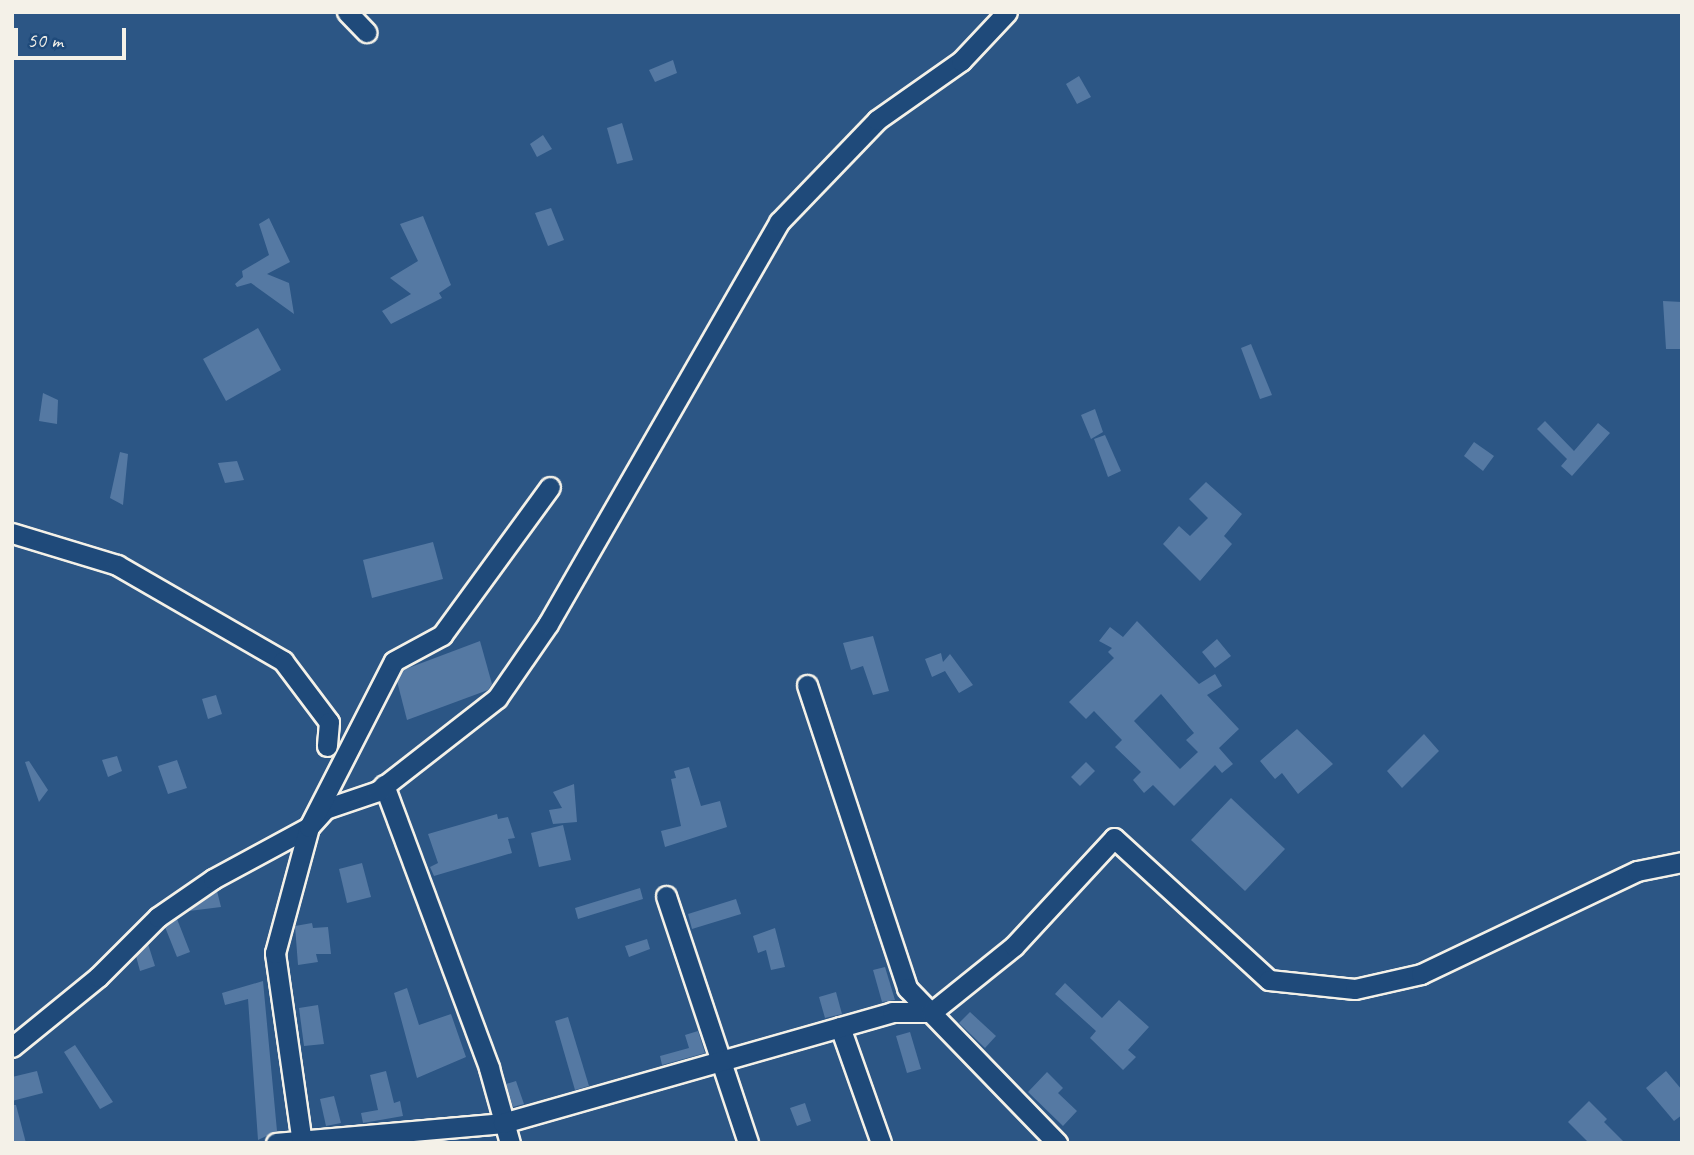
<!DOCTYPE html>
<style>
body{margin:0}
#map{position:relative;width:1694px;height:1155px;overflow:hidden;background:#2c5685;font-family:Caveat,sans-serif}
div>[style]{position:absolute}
.building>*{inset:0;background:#5579a3}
.roads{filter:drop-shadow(2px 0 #f4f1e8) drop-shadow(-2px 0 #f4f1e8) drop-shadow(0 2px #f4f1e8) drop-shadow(0 -2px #f4f1e8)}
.minor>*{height:19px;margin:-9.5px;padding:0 9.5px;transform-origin:9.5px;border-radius:9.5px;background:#1f4a7a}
span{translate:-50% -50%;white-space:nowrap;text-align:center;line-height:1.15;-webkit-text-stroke:7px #1f4a7a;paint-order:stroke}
.frame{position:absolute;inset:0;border:14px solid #f4f1e8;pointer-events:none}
.scale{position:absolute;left:14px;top:28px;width:112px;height:32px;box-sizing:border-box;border:4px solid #f4f1e8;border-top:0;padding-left:9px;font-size:21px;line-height:24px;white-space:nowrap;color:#f4f1e8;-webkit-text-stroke:5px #1f4a7a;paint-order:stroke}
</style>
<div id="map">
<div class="building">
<div style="clip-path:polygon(673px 60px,677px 73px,655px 82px,649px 70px)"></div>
<div style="clip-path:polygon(1079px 76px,1091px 97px,1077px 104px,1066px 84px)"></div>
<div style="clip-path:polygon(622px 123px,633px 160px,617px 164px,607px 128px)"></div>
<div style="clip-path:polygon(543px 135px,552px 149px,537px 157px,530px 144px)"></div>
<div style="clip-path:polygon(551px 208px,564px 240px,548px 246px,535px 213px)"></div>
<div style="clip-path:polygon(423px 216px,451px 285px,439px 293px,442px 298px,391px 324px,382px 311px,411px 294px,390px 278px,418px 261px,400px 224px)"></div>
<div style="clip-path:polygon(269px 218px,290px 262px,267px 274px,289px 283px,294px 314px,251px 283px,237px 287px,235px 284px,243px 277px,242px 271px,269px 255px,259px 224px)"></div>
<div style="clip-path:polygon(1663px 301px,1682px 302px,1682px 349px,1666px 349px)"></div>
<div style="clip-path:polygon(258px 328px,281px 370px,226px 401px,203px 359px)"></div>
<div style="clip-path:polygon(1251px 344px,1272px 395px,1260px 399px,1241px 348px)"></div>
<div style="clip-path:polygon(43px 393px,58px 400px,57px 424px,39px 421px)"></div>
<div style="clip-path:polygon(1095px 409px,1103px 432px,1091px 439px,1081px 415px)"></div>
<div style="clip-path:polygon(1545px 421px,1574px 451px,1598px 423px,1610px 433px,1572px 476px,1561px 466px,1567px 459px,1537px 429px)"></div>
<div style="clip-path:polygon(1105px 435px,1121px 471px,1108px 477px,1094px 439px)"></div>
<div style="clip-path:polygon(1474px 442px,1494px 456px,1483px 471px,1464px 456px)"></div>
<div style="clip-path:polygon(120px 452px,128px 454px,123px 505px,110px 498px)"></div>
<div style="clip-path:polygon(237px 461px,244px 480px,225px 483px,218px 463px)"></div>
<div style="clip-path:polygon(1206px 482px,1242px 514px,1224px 536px,1232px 544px,1200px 581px,1163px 544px,1179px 526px,1190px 536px,1208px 518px,1189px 499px)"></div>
<div style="clip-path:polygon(433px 542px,443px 579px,372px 598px,363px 560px)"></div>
<div style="clip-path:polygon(evenodd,1137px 621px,1199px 684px,1215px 674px,1222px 686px,1207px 695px,1239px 729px,1219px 748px,1233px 764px,1222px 773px,1215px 765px,1174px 806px,1153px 785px,1144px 793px,1133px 780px,1141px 772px,1115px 747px,1122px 740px,1094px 711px,1086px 719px,1069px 702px,1114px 658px,1108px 652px,1112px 648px,1099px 641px,1110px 627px,1123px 637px,1137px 621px,1161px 694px,1194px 733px,1186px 740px,1198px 752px,1180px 769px,1134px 721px,1161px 694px)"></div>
<div style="clip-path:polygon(873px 636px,889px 691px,873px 695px,863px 666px,851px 670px,843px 643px)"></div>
<div style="clip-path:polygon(1217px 639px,1231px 656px,1215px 668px,1202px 652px)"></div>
<div style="clip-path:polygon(480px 641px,492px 684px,488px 690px,407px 720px,397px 681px,403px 670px)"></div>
<div style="clip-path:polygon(941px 653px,943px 662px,950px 654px,973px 685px,959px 693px,945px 671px,932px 677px,925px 659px)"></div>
<div style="clip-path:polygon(216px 695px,222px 714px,208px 719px,202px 699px)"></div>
<div style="clip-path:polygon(1297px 729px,1333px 764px,1298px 794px,1282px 773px,1275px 779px,1260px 761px)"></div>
<div style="clip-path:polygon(1424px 734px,1439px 751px,1402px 788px,1387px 771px)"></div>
<div style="clip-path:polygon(117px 756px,122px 771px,108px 777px,102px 760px)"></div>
<div style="clip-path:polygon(177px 760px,187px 788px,168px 794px,158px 766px)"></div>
<div style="clip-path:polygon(29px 761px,48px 790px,39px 802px,25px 762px)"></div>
<div style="clip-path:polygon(1086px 762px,1095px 771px,1080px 786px,1071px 777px)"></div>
<div style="clip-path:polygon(689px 767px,701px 806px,720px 801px,727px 827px,665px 847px,661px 831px,681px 826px,671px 779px,676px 778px,674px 771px)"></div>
<div style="clip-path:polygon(574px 784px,577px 822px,553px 824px,549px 810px,562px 808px,553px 792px)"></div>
<div style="clip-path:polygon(1231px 798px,1285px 849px,1245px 891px,1191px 840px)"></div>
<div style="clip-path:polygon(497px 814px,498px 819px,508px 817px,515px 838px,508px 839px,512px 853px,434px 876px,430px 867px,438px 863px,428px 834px)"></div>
<div style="clip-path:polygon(563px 825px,571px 860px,539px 867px,531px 833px)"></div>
<div style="clip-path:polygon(362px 863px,371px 897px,347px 903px,339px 869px)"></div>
<div style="clip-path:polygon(640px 888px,643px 899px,578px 919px,575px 908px)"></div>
<div style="clip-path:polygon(217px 891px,221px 907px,189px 911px)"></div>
<div style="clip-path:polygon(736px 899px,741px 914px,692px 929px,688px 914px)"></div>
<div style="clip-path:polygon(177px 919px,190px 952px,177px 957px,165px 927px)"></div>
<div style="clip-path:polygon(312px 923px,313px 928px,328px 927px,331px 954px,316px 954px,318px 962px,298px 965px,295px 926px)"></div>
<div style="clip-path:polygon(775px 928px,785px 967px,771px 970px,766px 950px,758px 953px,753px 936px)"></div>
<div style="clip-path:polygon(647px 939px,650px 949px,629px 957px,625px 946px)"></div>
<div style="clip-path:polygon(148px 944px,155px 966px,140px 971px,136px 956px)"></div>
<div style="clip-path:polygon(885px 967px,895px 1000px,882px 1002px,873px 970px)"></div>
<div style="clip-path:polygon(263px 981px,277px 1131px,258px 1140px,248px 999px,225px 1005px,222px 993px)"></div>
<div style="clip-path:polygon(1065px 983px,1102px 1018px,1119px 1000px,1149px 1027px,1128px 1050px,1136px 1057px,1123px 1070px,1090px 1038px,1096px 1031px,1055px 994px)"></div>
<div style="clip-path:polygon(407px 988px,419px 1025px,451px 1014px,466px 1057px,417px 1078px,394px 993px)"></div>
<div style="clip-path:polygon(836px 992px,842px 1014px,825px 1018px,819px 997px)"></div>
<div style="clip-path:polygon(318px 1005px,324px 1044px,304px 1046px,299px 1008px)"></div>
<div style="clip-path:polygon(970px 1012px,996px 1036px,985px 1048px,959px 1023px)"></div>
<div style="clip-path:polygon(568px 1017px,589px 1086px,575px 1090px,555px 1021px)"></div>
<div style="clip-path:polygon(698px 1031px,705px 1053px,662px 1065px,660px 1056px,689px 1048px,685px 1035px)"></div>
<div style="clip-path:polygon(910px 1032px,921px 1069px,907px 1073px,896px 1036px)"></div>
<div style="clip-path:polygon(75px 1045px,113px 1102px,100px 1109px,64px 1052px)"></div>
<div style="clip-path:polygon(37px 1071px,43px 1093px,12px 1101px,12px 1077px)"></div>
<div style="clip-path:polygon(386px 1071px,394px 1103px,400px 1101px,403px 1116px,363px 1123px,361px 1113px,378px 1110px,370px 1075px)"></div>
<div style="clip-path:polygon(1666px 1071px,1682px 1090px,1682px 1115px,1674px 1121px,1646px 1088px)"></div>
<div style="clip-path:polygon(1047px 1072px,1063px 1088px,1058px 1093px,1077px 1111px,1063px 1126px,1028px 1092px)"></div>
<div style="clip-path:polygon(516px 1081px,524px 1104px,513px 1107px,506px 1084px)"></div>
<div style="clip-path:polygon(334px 1096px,341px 1123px,326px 1126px,320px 1099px)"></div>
<div style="clip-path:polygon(1589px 1101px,1607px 1119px,1604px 1122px,1625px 1143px,1589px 1143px,1568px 1122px)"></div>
<div style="clip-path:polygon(805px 1103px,811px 1121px,797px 1126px,790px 1108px)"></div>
<div style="clip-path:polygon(12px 1105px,16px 1105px,26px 1143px,12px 1143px)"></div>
</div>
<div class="roads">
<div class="minor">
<div style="left:347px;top:12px;width:28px;rotate:46deg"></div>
<div style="left:12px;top:533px;width:110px;rotate:16.9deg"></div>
<div style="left:117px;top:565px;width:192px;rotate:30deg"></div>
<div style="left:283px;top:661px;width:76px;rotate:53deg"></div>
<div style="left:329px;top:722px;width:24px;rotate:95deg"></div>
<div style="left:807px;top:685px;width:319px;rotate:71.7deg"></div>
<div style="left:907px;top:988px;width:216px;rotate:45.9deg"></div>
<div style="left:384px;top:785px;width:302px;rotate:69.6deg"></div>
<div style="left:489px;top:1068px;width:78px;rotate:74.4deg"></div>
<div style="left:666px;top:896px;width:260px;rotate:71.6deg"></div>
<div style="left:840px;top:1027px;width:123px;rotate:70.5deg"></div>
<div style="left:12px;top:1047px;width:111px;rotate:-39.1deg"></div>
<div style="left:98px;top:977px;width:85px;rotate:-45deg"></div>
<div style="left:158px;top:917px;width:67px;rotate:-34.6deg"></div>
<div style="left:213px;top:879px;width:109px;rotate:-28.4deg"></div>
<div style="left:309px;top:827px;width:24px;rotate:-48deg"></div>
<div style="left:325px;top:809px;width:56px;rotate:-18.8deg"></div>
<div style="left:378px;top:791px;width:151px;rotate:-38deg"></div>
<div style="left:497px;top:698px;width:90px;rotate:-55.4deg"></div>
<div style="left:548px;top:624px;width:464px;rotate:-60.1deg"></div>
<div style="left:779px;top:222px;width:141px;rotate:-46.1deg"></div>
<div style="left:877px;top:120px;width:103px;rotate:-35.1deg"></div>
<div style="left:961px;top:61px;width:67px;rotate:-46.8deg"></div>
<div style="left:276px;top:1143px;width:228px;rotate:-5deg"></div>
<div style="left:503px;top:1123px;width:405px;rotate:-15.9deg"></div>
<div style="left:892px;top:1012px;width:40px"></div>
<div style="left:932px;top:1012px;width:105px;rotate:-38.8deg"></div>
<div style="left:1014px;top:946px;width:147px;rotate:-47.2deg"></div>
<div style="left:1114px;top:838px;width:210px;rotate:42.5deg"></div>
<div style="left:1269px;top:980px;width:86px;rotate:6deg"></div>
<div style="left:1355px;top:989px;width:68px;rotate:-12.8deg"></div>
<div style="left:1421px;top:974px;width:239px;rotate:-25.5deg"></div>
<div style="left:1637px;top:871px;width:46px;rotate:-11.3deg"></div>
<div style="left:302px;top:1143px;width:192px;rotate:-98.1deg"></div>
<div style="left:275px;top:953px;width:131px;rotate:-74.9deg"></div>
<div style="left:309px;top:827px;width:186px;rotate:-62.9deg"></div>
<div style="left:394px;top:661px;width:55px;rotate:-28.4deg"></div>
<div style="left:442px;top:635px;width:183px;rotate:-53.9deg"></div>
</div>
</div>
<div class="frame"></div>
<div class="scale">50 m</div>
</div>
